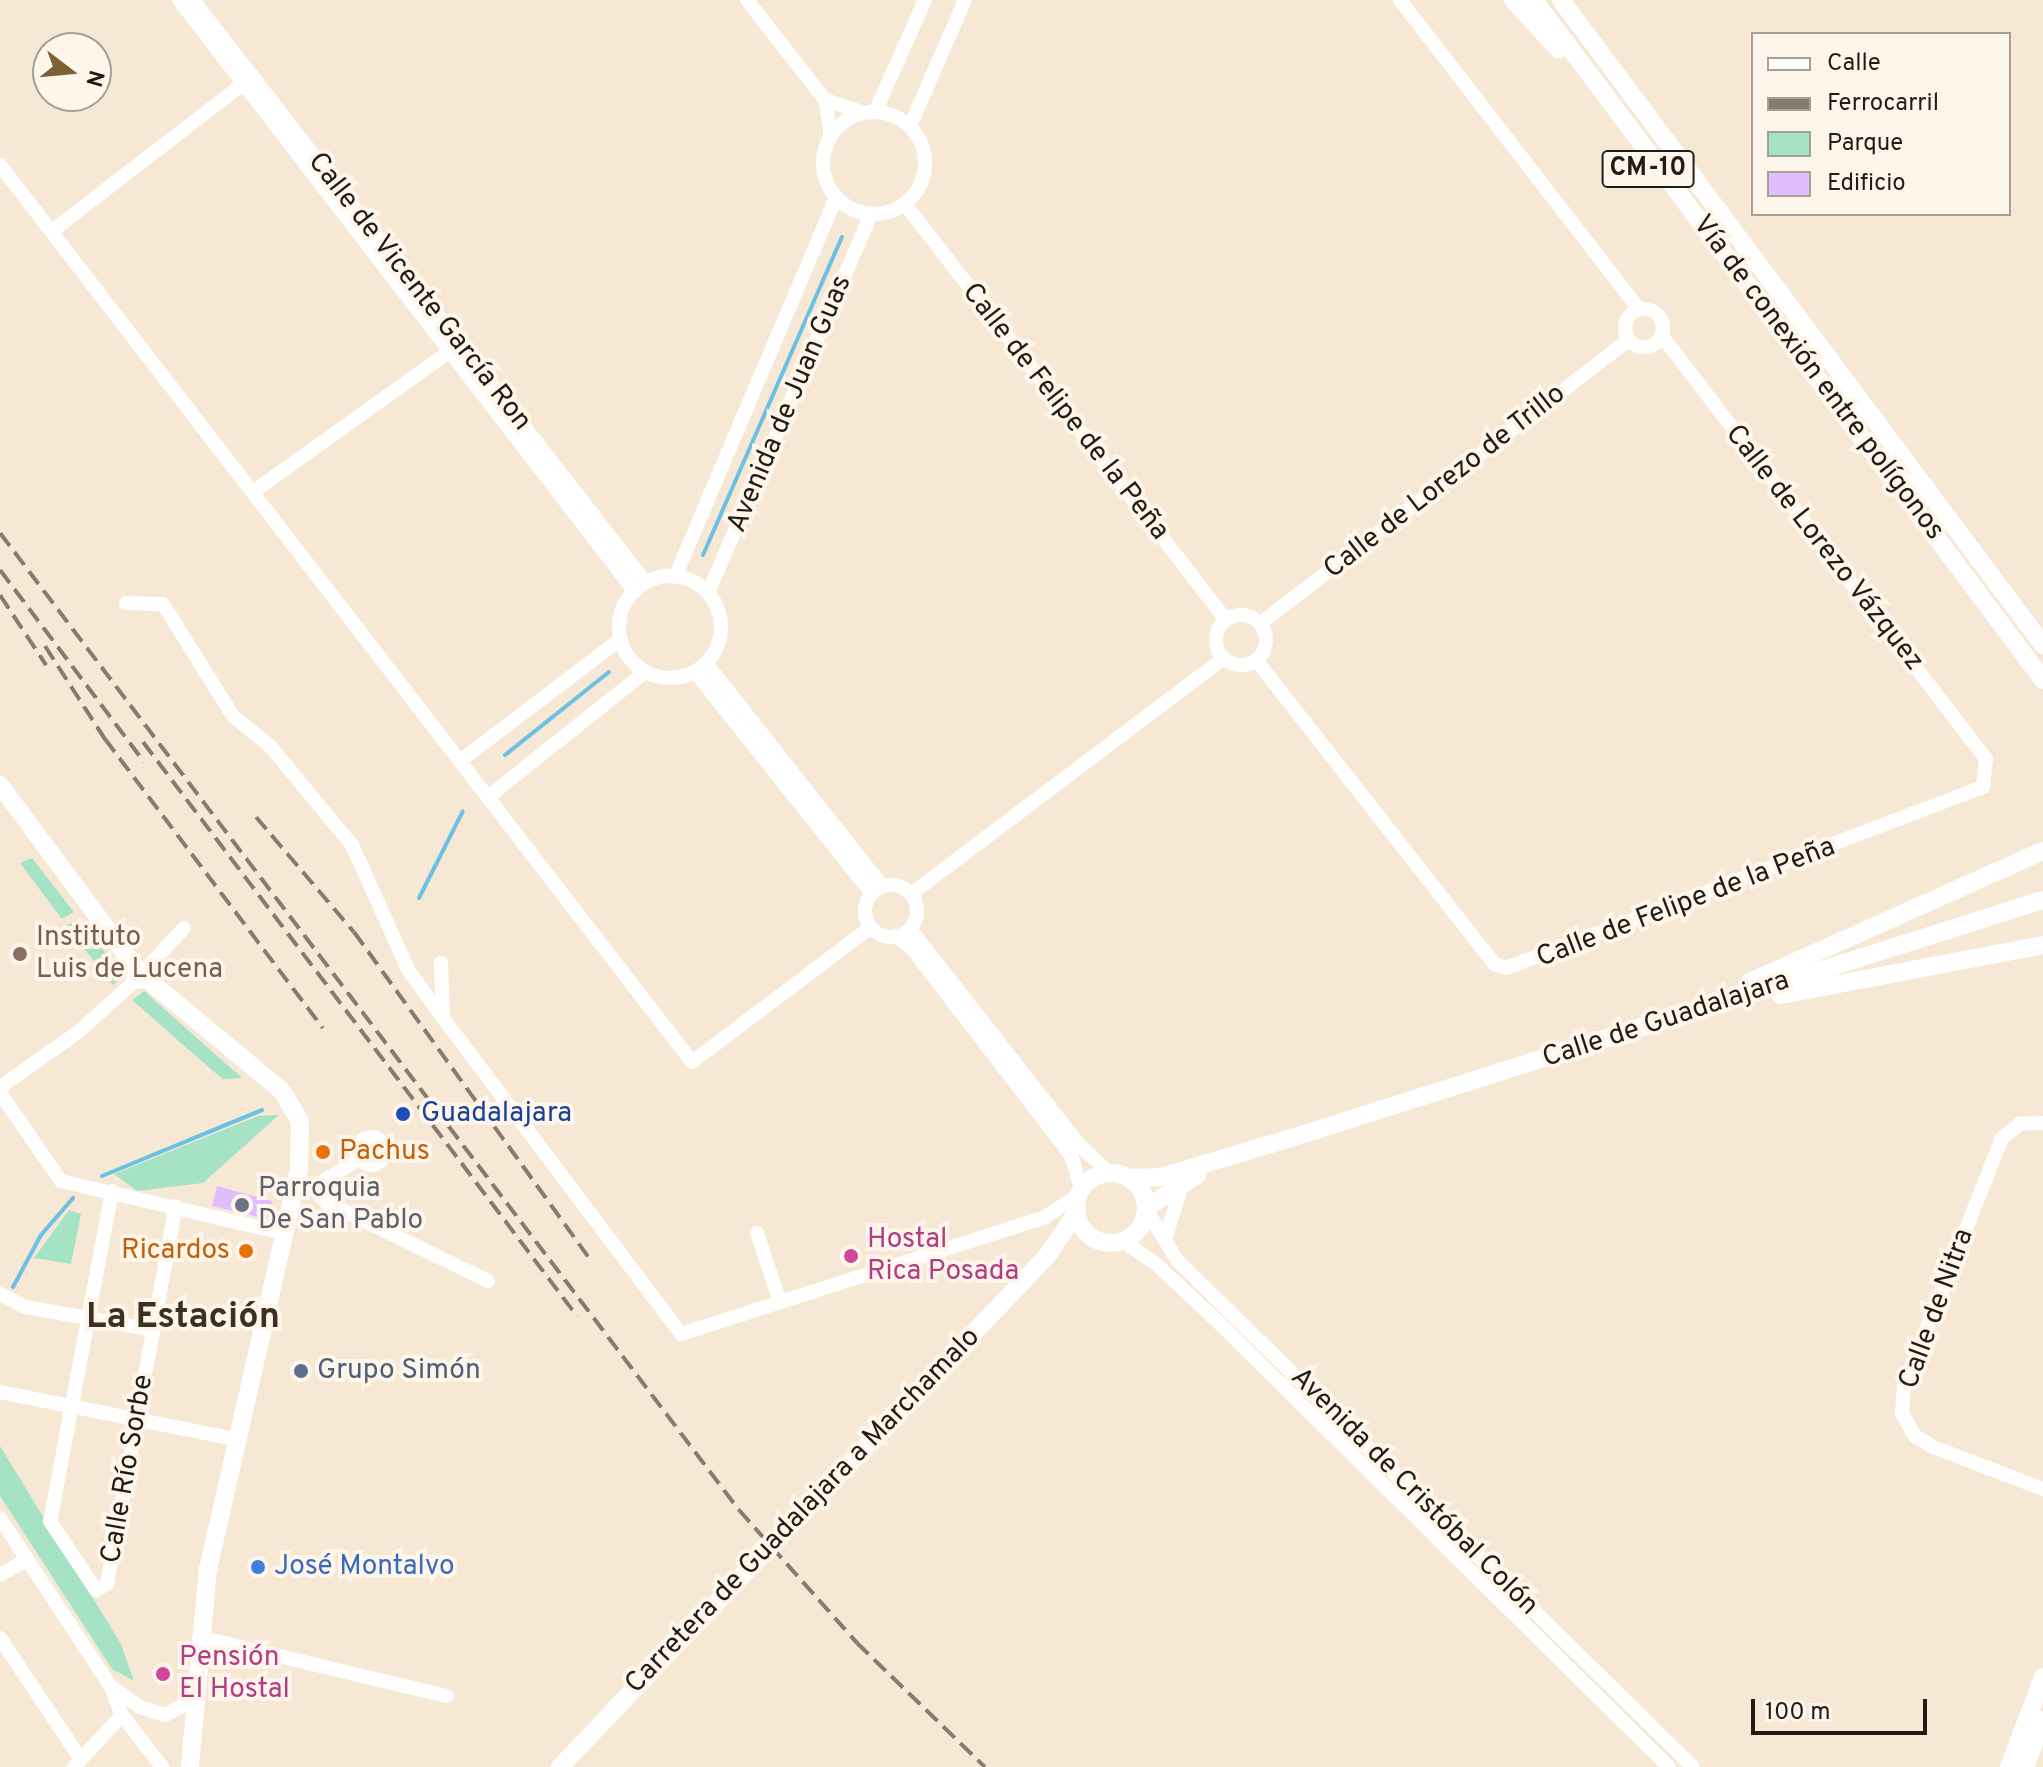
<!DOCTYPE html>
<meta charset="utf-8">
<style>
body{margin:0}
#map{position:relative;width:2043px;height:1767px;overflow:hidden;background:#f6e8d5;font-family:Overpass,sans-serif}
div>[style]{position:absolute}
.green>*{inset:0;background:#a6e3c5}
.stream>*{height:4px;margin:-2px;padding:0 2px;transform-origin:2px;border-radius:2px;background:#6ac1e3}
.building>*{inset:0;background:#dfbdff}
.minor>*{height:14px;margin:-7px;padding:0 7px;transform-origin:7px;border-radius:7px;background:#fff}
.minor>.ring{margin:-7px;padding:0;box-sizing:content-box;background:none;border:14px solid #fff;border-radius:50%}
.major>*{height:18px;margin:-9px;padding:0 9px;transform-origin:9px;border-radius:9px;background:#fff}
.major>.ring{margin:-9px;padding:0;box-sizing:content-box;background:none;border:18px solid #fff;border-radius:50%}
.rail>*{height:4px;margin-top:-2px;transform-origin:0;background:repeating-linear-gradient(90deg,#857c6f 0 16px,transparent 0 24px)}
.dots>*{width:22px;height:22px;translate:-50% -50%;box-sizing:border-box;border:4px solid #fff6eb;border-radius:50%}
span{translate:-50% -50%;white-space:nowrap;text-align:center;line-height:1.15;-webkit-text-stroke:8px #fff6eb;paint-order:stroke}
.shield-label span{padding:2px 6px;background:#fff6eb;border:2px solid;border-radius:6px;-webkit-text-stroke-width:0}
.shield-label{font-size:26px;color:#211d16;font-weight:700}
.street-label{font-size:28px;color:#211d16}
.education-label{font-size:28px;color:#785e54}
.left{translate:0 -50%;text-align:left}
.transit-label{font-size:28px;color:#164399}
.food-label{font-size:28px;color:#c56008}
.right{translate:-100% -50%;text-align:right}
.worship-label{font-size:28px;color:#5b616d}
.hotel-label{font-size:28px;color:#b23c85}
.service-label{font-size:28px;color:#4e5e75}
.shop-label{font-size:28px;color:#366cbe}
.district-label{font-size:36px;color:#3b3021;font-weight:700}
.legend{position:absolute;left:1751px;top:32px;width:260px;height:184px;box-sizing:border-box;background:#fff6eb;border:2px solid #a69f96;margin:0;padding:10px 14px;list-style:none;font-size:24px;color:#211d16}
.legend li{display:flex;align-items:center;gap:16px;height:40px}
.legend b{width:40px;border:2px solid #a69f96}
.north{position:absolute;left:32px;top:32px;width:80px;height:80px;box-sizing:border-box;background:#fff6eb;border:2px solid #a69f96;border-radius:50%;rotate:106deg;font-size:22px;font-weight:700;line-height:32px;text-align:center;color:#211d16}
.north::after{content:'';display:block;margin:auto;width:28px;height:36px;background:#7d6134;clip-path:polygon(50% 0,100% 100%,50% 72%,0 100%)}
.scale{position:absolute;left:1751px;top:1699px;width:176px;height:36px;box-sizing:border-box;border:4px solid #211d16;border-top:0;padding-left:10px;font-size:24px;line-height:28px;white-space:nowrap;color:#211d16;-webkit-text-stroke:6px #fff6eb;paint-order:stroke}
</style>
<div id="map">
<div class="green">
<div style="clip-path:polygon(32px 858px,74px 912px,62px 919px,20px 863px)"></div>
<div style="clip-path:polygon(77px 920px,125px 975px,113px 985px,66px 926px)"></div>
<div style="clip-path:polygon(144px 991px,242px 1078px,223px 1079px,213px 1071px,132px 1000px)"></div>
<div style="clip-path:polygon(279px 1115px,203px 1183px,137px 1191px,114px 1174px,258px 1116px)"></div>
<div style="clip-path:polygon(69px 1210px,81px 1214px,71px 1264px,34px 1258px)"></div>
<div style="clip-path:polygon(0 1446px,121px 1644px,134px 1681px,112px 1669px,0 1496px)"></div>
</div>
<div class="stream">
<div style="left:703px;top:555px;width:347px;rotate:-66.4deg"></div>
<div style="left:505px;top:755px;width:133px;rotate:-38.6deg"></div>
<div style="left:419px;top:898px;width:97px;rotate:-63.2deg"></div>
<div style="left:102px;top:1176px;width:173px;rotate:-22.4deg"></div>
<div style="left:13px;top:1287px;width:59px;rotate:-61.7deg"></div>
<div style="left:41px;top:1235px;width:49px;rotate:-49.1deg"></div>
</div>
<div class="building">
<div style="clip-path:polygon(217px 1186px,272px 1201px,267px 1219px,212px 1206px)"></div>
</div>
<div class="minor">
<div style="left:179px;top:0;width:747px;rotate:52.39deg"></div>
<div style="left:193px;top:0;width:738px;rotate:52.15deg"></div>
<div style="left:747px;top:0;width:127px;rotate:52deg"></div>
<div style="left:1400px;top:0;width:391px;rotate:52.3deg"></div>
<div class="ring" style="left:823px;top:112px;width:88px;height:88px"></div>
<div style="left:875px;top:112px;width:123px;rotate:-65.9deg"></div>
<div style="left:910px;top:126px;width:137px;rotate:-66.4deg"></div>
<div style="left:831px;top:136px;width:36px;rotate:-99deg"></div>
<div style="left:825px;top:100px;width:39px;rotate:18deg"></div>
<div style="left:0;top:165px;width:1133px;rotate:52.35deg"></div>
<div style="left:692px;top:1062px;width:224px;rotate:-37deg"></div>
<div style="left:905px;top:204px;width:525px;rotate:52.34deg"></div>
<div style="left:52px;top:231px;width:241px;rotate:-37.6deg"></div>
<div class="ring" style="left:1625px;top:309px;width:24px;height:24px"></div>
<div style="left:253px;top:492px;width:242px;rotate:-35.6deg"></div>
<div class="ring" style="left:619px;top:576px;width:88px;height:88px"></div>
<div style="left:675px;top:577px;width:413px;rotate:-67deg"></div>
<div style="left:708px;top:593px;width:413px;rotate:-66.7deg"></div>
<div style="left:126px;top:603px;width:37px;rotate:2deg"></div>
<div style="left:163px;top:604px;width:132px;rotate:58deg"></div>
<div style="left:233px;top:716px;width:48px;rotate:39deg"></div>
<div style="left:270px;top:746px;width:129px;rotate:50.4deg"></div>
<div style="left:352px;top:845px;width:138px;rotate:65.7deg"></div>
<div style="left:409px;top:971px;width:57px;rotate:54.3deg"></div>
<div class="ring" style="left:1216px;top:615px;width:36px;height:36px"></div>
<div style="left:1261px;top:623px;width:464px;rotate:-37.6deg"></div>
<div style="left:1256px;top:660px;width:386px;rotate:51.9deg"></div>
<div style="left:1494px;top:964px;width:13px;rotate:18deg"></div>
<div style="left:1506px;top:968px;width:510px;rotate:-20.78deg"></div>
<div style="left:1983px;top:787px;width:28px;rotate:-84deg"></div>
<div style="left:1986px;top:759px;width:533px;rotate:-127.45deg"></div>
<div style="left:706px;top:663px;width:284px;rotate:51.7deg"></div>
<div style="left:695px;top:672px;width:284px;rotate:51.4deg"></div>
<div style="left:460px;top:761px;width:202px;rotate:-37.2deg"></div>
<div style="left:488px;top:797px;width:201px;rotate:-38.5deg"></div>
<div class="ring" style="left:865px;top:885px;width:38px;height:38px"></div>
<div style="left:911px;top:894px;width:392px;rotate:-37deg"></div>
<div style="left:910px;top:929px;width:277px;rotate:51.9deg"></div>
<div style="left:1081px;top:1147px;width:39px;rotate:42deg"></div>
<div style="left:896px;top:936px;width:22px;rotate:39deg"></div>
<div style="left:913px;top:950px;width:259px;rotate:52.4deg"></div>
<div style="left:1071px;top:1155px;width:37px;rotate:73deg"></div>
<div style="left:441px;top:963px;width:55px;rotate:87.9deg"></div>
<div style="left:443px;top:1018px;width:396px;rotate:53deg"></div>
<div style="left:681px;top:1334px;width:382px;rotate:-17.8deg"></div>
<div style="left:1045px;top:1217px;width:42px;rotate:-33.3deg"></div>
<div style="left:148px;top:967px;width:53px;rotate:-47.3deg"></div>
<div style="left:0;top:1087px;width:94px;rotate:-35deg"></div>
<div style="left:77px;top:1033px;width:79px;rotate:-41.9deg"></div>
<div style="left:0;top:1093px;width:107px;rotate:55.3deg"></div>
<div style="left:61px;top:1181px;width:228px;rotate:13.2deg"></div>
<div style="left:2043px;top:1123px;width:23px;rotate:178deg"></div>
<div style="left:2020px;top:1124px;width:23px;rotate:142deg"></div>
<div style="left:2002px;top:1138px;width:266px;rotate:111.6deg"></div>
<div style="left:1904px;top:1385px;width:28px;rotate:94deg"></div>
<div style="left:1902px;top:1413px;width:26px;rotate:61deg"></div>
<div style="left:1915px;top:1436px;width:21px;rotate:31deg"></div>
<div style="left:1933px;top:1447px;width:118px;rotate:20.9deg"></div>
<div class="ring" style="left:357px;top:1137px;width:14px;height:14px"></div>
<div style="left:314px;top:1189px;width:18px;rotate:47deg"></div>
<div style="left:326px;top:1202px;width:180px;rotate:26deg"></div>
<div style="left:309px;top:1190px;width:59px;rotate:-31.8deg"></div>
<div style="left:112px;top:1191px;width:336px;rotate:100.6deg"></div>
<div style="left:50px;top:1521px;width:83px;rotate:56.3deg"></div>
<div style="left:96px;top:1590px;width:13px;rotate:-29deg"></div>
<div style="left:107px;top:1584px;width:384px;rotate:-79.7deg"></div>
<div style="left:1146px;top:1209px;width:60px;rotate:58.7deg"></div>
<div style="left:1177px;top:1260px;width:723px;rotate:44.5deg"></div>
<div style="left:757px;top:1233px;width:73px;rotate:71.6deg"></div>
<div style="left:1166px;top:1236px;width:50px;rotate:-72.6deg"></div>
<div style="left:1123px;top:1241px;width:39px;rotate:35deg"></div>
<div style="left:1155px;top:1263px;width:83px;rotate:43.1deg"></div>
<div style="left:1216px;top:1320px;width:636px;rotate:44.62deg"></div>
<div style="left:0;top:1294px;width:29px;rotate:27deg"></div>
<div style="left:26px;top:1307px;width:130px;rotate:10.2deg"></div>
<div style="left:0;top:1392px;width:240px;rotate:11.3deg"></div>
<div style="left:0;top:1518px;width:202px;rotate:56.7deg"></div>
<div style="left:111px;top:1687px;width:30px;rotate:69deg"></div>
<div style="left:122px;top:1715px;width:66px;rotate:52.4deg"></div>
<div style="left:0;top:1575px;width:30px;rotate:-30deg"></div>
<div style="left:199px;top:1637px;width:255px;rotate:13.4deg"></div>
<div style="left:0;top:1638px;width:144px;rotate:56.3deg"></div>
<div style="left:113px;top:1688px;width:33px;rotate:35deg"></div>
<div style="left:140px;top:1707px;width:26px;rotate:18deg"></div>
<div style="left:165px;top:1715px;width:27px;rotate:-28deg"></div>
<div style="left:74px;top:1767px;width:71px;rotate:-47.3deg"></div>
</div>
<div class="major">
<div style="left:1513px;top:0;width:67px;rotate:47.4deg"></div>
<div style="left:1534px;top:0;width:849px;rotate:53.18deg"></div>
<div style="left:1561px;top:0;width:805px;rotate:53.23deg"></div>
<div style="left:0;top:785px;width:227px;rotate:53.4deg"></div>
<div style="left:135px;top:967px;width:13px;rotate:86deg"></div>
<div style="left:136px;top:980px;width:11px;rotate:-5deg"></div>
<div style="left:147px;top:979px;width:175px;rotate:39.7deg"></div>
<div style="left:282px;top:1091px;width:35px;rotate:59deg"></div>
<div style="left:300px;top:1121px;width:48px;rotate:91.2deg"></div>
<div style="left:299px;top:1169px;width:409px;rotate:102.8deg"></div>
<div style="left:208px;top:1568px;width:200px;rotate:95.2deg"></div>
<div style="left:1750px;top:982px;width:321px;rotate:-24.1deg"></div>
<div style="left:1781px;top:995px;width:267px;rotate:-10.8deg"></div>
<div class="ring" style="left:1076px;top:1173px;width:52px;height:52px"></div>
<div style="left:1130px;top:1178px;width:31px;rotate:-2deg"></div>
<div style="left:1161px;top:1177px;width:133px;rotate:-16.7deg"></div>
<div style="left:1288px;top:1139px;width:792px;rotate:-17.57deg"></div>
<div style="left:1146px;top:1208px;width:61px;rotate:-32.9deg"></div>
<div style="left:560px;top:1767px;width:706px;rotate:-46.38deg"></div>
<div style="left:1047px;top:1256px;width:53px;rotate:-55.7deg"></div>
<div style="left:2009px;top:1767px;width:96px;rotate:-69.3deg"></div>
<div style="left:2025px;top:1767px;width:50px;rotate:-69deg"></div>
</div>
<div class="rail">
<div style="left:0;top:533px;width:1225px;rotate:52.9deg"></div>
<div style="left:739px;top:1510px;width:178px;rotate:48.4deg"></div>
<div style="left:857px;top:1643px;width:178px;rotate:44.1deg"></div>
<div style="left:0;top:570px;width:240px;rotate:53.1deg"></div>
<div style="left:0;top:595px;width:84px;rotate:56.7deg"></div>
<div style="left:45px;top:646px;width:111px;rotate:57.2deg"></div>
<div style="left:105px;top:739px;width:362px;rotate:53deg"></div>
<div style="left:143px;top:742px;width:720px;rotate:52.91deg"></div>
<div style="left:256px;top:817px;width:151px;rotate:49.6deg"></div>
<div style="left:354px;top:932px;width:403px;rotate:54.2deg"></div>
</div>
<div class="dots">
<div style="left:20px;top:954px;background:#8d6e63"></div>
<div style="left:403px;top:1114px;background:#1a4fb4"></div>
<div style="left:323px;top:1152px;background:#e8710a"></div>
<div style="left:242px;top:1205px;background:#6b7280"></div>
<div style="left:246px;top:1251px;background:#e8710a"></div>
<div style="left:851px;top:1256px;background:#d1479c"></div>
<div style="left:301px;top:1371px;background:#5c6f8a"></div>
<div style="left:258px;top:1567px;background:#3f7fe0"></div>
<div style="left:163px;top:1674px;background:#d1479c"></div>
</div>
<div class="shield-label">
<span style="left:1648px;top:169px">CM-10</span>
</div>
<div class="street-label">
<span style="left:419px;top:292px;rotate:52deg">Calle de Vicente García Ron</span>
<span style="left:1818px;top:378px;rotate:53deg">Vía de conexión entre polígonos</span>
<span style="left:790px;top:404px;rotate:-67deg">Avenida de Juan Guas</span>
<span style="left:1065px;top:412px;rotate:52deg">Calle de Felipe de la Peña</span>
<span style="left:1445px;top:482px;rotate:-38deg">Calle de Lorezo de Trillo</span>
<span style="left:1824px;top:548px;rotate:52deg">Calle de Lorezo Vázquez</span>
<span style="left:1686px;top:903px;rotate:-21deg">Calle de Felipe de la Peña</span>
<span style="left:1666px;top:1020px;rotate:-18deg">Calle de Guadalajara</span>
<span style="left:1937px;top:1309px;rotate:-70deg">Calle de Nitra</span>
<span style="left:128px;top:1469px;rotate:-80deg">Calle Río Sorbe</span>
<span style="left:1414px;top:1492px;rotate:45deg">Avenida de Cristóbal Colón</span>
<span style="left:803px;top:1511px;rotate:-46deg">Carretera de Guadalajara a Marchamalo</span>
</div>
<div class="education-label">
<span class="left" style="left:36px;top:954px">Instituto<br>Luis de Lucena</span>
</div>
<div class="transit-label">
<span class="left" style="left:421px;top:1114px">Guadalajara</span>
</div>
<div class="food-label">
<span class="left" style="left:339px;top:1152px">Pachus</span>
<span class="right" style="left:230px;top:1251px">Ricardos</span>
</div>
<div class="worship-label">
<span class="left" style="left:258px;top:1205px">Parroquia<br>De San Pablo</span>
</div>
<div class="hotel-label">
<span class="left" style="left:867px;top:1256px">Hostal<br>Rica Posada</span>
<span class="left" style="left:179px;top:1674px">Pensión<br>El Hostal</span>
</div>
<div class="service-label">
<span class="left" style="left:317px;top:1371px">Grupo Simón</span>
</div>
<div class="shop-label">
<span class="left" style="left:274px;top:1567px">José Montalvo</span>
</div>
<div class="district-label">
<span style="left:183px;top:1319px">La Estación</span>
</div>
<ul class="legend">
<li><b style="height:10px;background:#fff"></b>Calle</li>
<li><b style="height:10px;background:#857c6f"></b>Ferrocarril</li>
<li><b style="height:22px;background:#a6e3c5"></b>Parque</li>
<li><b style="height:22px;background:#dfbdff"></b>Edificio</li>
</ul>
<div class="north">N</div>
<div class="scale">100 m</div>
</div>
